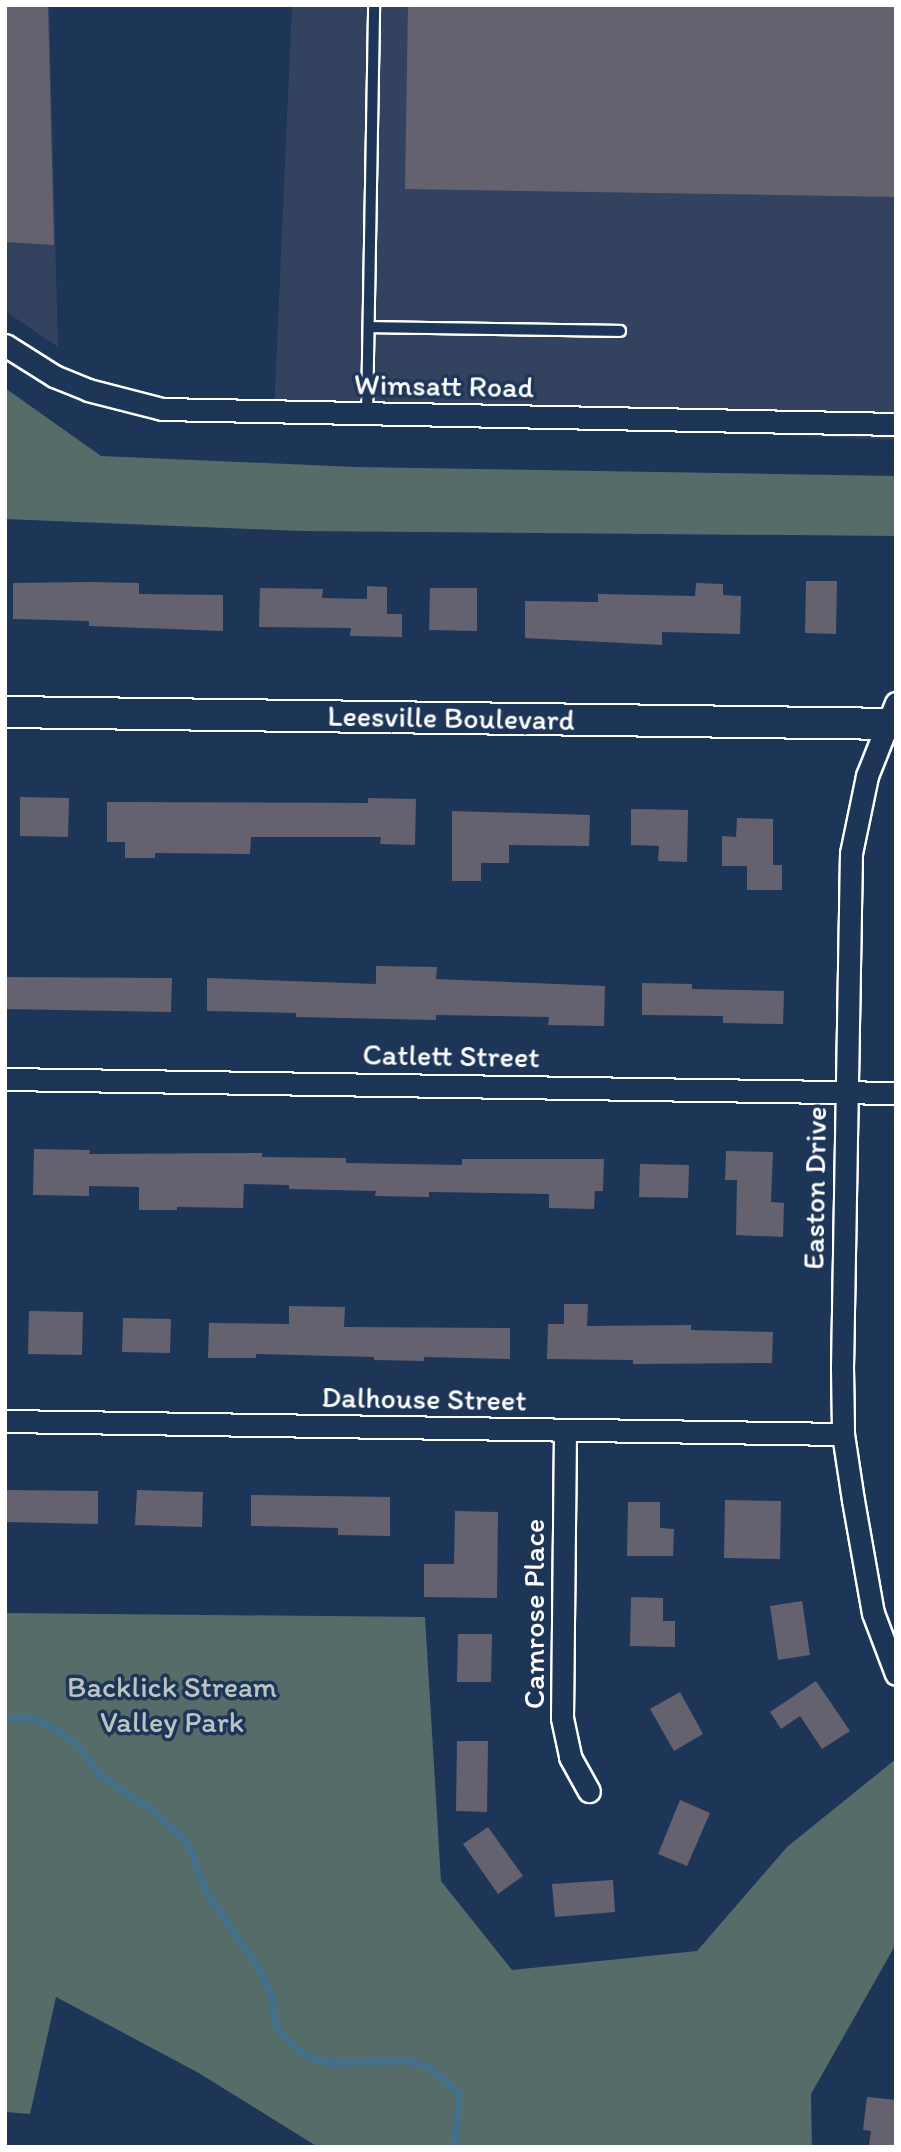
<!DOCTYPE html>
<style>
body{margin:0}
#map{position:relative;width:901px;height:2152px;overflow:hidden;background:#1d3557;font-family:Itim,sans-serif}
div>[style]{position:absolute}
.built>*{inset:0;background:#33425e}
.green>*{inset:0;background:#556c68}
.stream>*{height:7px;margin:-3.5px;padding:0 3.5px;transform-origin:3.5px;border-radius:3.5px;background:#45708b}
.building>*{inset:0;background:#656270}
.roads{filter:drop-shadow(2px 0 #fff) drop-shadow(-2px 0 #fff) drop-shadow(0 2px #fff) drop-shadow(0 -2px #fff)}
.lane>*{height:10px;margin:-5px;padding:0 5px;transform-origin:5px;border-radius:5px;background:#1d3557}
.street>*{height:21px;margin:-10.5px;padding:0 10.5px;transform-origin:10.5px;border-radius:10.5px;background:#1d3557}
.secondary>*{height:30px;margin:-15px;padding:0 15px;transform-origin:15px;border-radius:15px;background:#1d3557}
span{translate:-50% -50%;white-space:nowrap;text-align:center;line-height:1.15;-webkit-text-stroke:7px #1d3557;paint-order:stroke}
.street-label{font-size:30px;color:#fff}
.park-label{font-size:30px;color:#bbc4c3}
.frame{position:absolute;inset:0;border:7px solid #fff;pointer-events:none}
</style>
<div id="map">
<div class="built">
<div style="clip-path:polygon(5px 5px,49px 5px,58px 347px,5px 311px)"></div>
<div style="clip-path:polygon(292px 5px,896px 5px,896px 440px,274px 413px)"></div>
</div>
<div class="green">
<div style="clip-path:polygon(5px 388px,101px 456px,356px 467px,896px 476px,896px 536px,301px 531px,5px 519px)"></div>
<div style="clip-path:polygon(5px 1613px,425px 1617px,441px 1881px,512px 1970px,697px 1951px,787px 1847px,896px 1759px,896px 1944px,811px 2094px,812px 2147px,318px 2147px,197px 2072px,56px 1997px,30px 2114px,5px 2112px)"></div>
</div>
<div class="stream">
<div style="left:5px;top:1718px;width:25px;rotate:-2deg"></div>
<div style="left:30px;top:1717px;width:26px;rotate:25deg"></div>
<div style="left:54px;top:1728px;width:29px;rotate:35deg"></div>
<div style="left:78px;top:1745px;width:36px;rotate:54deg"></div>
<div style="left:99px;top:1774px;width:59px;rotate:34deg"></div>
<div style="left:148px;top:1807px;width:52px;rotate:41.9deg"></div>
<div style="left:187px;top:1842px;width:53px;rotate:69.2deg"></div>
<div style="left:206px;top:1892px;width:96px;rotate:55.6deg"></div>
<div style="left:260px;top:1971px;width:27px;rotate:66deg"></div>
<div style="left:271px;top:1996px;width:31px;rotate:81deg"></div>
<div style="left:276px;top:2027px;width:25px;rotate:48deg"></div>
<div style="left:293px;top:2046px;width:22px;rotate:34deg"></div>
<div style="left:311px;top:2058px;width:22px;rotate:13deg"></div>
<div style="left:332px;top:2063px;width:74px;rotate:-2.3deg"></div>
<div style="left:406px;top:2060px;width:25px;rotate:18deg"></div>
<div style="left:430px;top:2068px;width:38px;rotate:41deg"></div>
<div style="left:459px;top:2093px;width:48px;rotate:95.9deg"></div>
<div style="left:454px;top:2141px;width:7px;rotate:63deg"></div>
</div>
<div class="building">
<div style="clip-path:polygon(5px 5px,48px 5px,54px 245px,5px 242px)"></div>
<div style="clip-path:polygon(408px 5px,896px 5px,896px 197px,405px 189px)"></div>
<div style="clip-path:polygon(806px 581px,837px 581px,836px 634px,805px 633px)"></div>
<div style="clip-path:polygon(90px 582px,139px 583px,139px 594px,223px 595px,223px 631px,89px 626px,89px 621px,13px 619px,13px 583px)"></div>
<div style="clip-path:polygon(696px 583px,723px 584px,723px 595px,741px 596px,740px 634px,662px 632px,662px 645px,525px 638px,525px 601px,598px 602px,598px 594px,695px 596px)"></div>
<div style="clip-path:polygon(367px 586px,387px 587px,387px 614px,402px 614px,402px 637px,350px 636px,351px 628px,259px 627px,260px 588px,323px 589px,322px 598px,367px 599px)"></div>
<div style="clip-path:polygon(430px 588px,477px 588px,477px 631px,429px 630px)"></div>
<div style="clip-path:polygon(20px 797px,69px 798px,68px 837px,20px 836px)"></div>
<div style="clip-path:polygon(368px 798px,416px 799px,415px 845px,380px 844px,381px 837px,251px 837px,250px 854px,155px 853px,155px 858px,125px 858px,125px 842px,107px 842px,107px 802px,368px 803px)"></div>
<div style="clip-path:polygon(631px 809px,688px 810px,687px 862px,658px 861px,659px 846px,631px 845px)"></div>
<div style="clip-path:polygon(452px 811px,590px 815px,589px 846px,509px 845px,509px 863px,481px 863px,481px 881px,452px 881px)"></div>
<div style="clip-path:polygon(737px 818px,773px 819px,773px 865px,782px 865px,782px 890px,747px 890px,747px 866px,722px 866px,722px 836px,736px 837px)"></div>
<div style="clip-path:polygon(376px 966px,437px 967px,436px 979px,605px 986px,604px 1026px,548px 1025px,549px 1017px,436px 1015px,436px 1020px,296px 1017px,296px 1013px,207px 1011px,207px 978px,376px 984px)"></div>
<div style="clip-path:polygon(5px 977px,172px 978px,171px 1012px,5px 1009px)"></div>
<div style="clip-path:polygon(642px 983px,692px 984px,692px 989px,784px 991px,783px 1024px,723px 1023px,723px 1016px,642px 1015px)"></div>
<div style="clip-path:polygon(34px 1149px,90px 1150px,89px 1154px,262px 1153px,262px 1157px,346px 1158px,346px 1163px,462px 1165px,462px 1159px,604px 1159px,603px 1191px,595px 1191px,594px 1209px,549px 1208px,549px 1194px,429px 1192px,429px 1197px,375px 1196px,376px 1191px,289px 1189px,289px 1185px,244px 1184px,243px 1208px,177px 1207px,177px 1210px,139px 1210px,139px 1187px,89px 1186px,89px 1196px,33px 1195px)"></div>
<div style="clip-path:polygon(726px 1151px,773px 1152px,771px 1202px,784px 1203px,783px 1237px,736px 1235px,737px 1180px,725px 1180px)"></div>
<div style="clip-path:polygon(640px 1164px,689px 1165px,688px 1198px,639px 1197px)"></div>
<div style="clip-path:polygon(564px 1304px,588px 1304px,587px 1326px,691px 1325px,691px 1330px,773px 1332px,772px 1363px,633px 1364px,633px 1360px,547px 1359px,548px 1324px,564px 1324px)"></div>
<div style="clip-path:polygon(289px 1306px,345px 1307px,344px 1327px,510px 1328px,510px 1359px,424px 1357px,424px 1361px,374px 1360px,374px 1357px,256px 1354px,256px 1358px,208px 1358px,209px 1323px,289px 1324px)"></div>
<div style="clip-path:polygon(29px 1311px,83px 1312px,82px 1355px,28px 1354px)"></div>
<div style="clip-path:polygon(123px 1318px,171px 1319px,170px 1353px,122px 1352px)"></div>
<div style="clip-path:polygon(5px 1490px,98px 1491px,98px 1524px,5px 1522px)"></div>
<div style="clip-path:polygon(137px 1490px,203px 1492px,202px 1527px,135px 1525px)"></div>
<div style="clip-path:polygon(251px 1495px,390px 1497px,390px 1536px,338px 1535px,338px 1528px,251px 1526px)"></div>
<div style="clip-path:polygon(725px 1500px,781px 1501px,780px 1559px,724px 1558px)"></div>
<div style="clip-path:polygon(628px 1502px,660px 1502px,660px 1528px,674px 1529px,673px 1556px,627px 1556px)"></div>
<div style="clip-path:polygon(455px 1511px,498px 1512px,497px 1598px,424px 1597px,424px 1564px,454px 1564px)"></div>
<div style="clip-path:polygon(631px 1597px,663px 1598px,663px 1621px,675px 1621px,675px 1647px,630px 1646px)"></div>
<div style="clip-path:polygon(802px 1601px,810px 1655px,778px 1660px,770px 1606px)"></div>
<div style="clip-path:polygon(458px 1634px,492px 1634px,491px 1682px,457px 1682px)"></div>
<div style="clip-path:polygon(816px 1681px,850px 1731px,822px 1749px,800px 1716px,781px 1729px,770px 1712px)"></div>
<div style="clip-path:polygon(680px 1692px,703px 1734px,674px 1751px,650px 1709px)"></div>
<div style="clip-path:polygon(457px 1741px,488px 1741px,487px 1812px,456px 1811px)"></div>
<div style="clip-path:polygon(680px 1800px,710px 1813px,687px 1866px,658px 1854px)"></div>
<div style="clip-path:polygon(488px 1827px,523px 1876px,498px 1894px,463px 1844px)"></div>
<div style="clip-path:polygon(613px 1880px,615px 1912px,555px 1917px,552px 1884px)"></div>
<div style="clip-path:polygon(867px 2097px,896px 2100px,896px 2147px,869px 2145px,871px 2131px,863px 2130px)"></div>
</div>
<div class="roads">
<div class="lane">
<div style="left:369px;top:327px;width:251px;rotate:0.9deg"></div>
<div style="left:367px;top:415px;width:410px;rotate:-89deg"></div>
</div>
<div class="street">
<div style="left:5px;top:345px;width:58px;rotate:32.3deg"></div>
<div style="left:54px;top:376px;width:37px;rotate:22deg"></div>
<div style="left:88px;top:390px;width:76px;rotate:14.4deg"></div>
<div style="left:162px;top:409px;width:734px;rotate:1.17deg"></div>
<div style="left:896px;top:703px;width:79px;rotate:111.7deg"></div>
<div style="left:867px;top:776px;width:79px;rotate:101.7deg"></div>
<div style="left:851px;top:853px;width:514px;rotate:91deg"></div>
<div style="left:842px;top:1367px;width:67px;rotate:89.1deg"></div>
<div style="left:843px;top:1434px;width:67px;rotate:81.4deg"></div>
<div style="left:853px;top:1500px;width:115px;rotate:80deg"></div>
<div style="left:873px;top:1613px;width:65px;rotate:69.3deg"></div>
<div style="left:5px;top:1079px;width:891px;rotate:0.9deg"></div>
<div style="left:5px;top:1421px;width:838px;rotate:0.89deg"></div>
<div style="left:565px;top:1432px;width:286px;rotate:90.6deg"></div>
<div style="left:562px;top:1718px;width:40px;rotate:78deg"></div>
<div style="left:570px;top:1757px;width:39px;rotate:61deg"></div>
</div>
<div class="secondary">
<div style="left:5px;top:712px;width:891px;rotate:0.77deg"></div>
</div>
</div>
<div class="street-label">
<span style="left:444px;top:386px;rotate:1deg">Wimsatt Road</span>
<span style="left:451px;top:718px;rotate:1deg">Leesville Boulevard</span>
<span style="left:451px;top:1056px;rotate:1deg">Catlett Street</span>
<span style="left:815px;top:1188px;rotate:-89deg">Easton Drive</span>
<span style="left:424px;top:1399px;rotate:1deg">Dalhouse Street</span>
<span style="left:534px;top:1614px;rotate:-90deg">Camrose Place</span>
</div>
<div class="park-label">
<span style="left:172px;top:1704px">Backlick Stream<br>Valley Park</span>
</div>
<div class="frame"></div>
</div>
